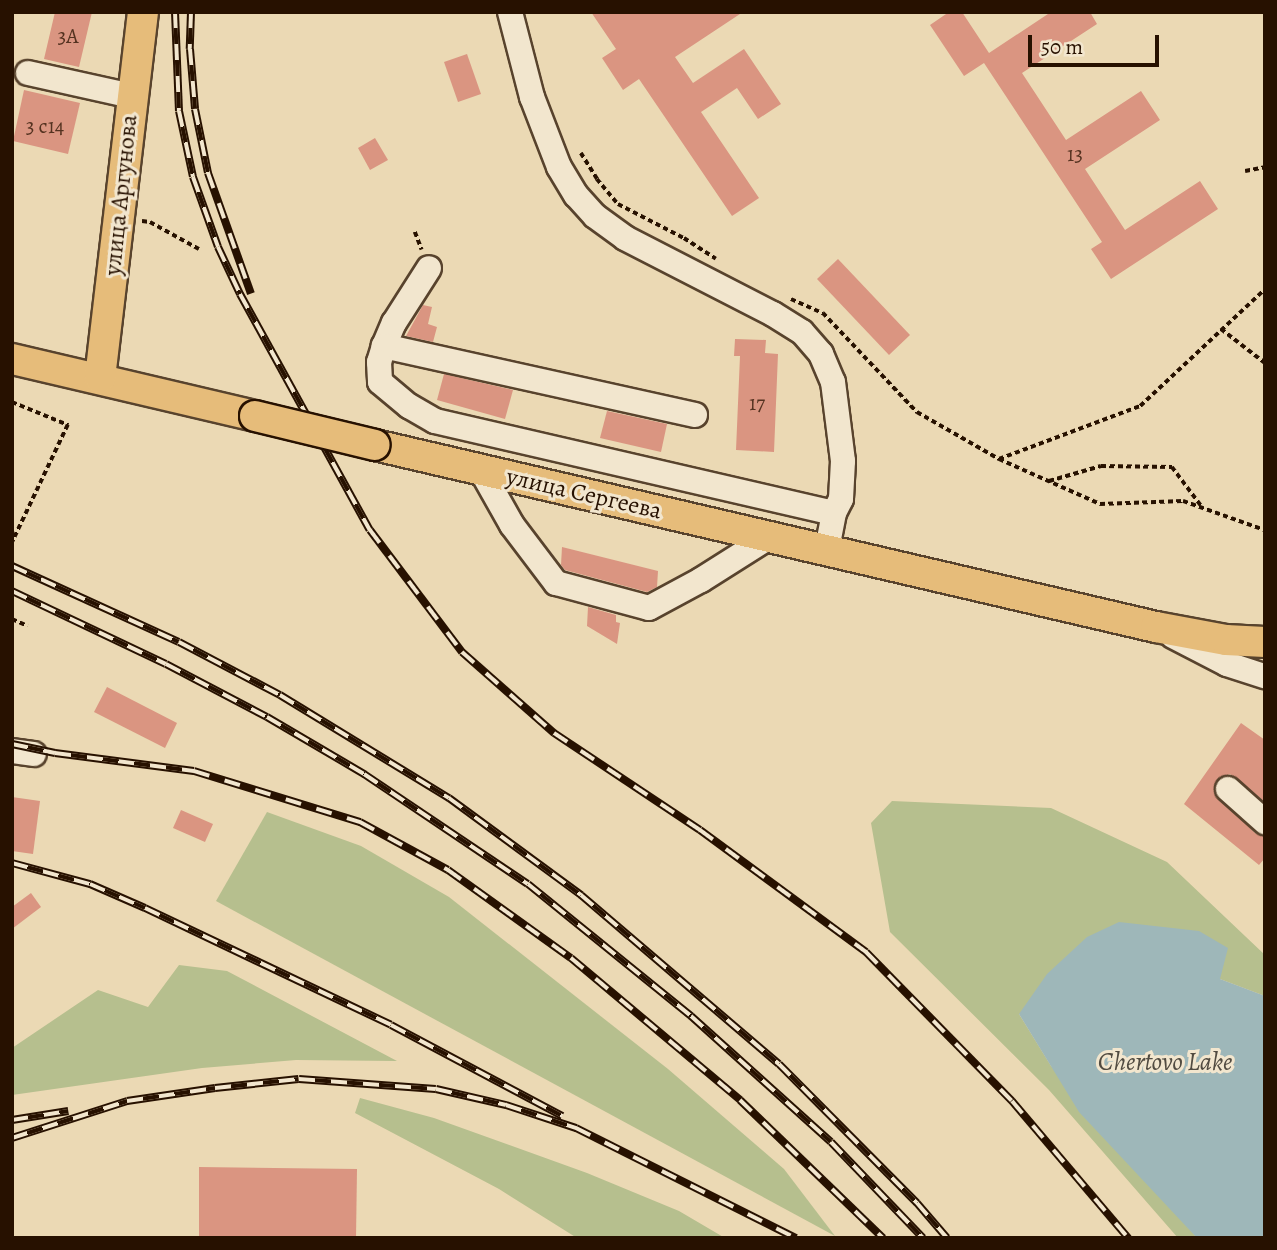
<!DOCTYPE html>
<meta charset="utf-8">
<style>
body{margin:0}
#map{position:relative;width:1277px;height:1250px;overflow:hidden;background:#ebd9b4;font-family:Alegreya,serif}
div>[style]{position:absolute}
.green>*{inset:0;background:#b6bf8e}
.water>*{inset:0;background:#9eb7b9}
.building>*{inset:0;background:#da9581}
.path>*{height:3.5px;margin-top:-1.75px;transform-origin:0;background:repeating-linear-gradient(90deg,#271100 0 5px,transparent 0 8.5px)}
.roads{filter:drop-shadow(2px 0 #58432d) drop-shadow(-2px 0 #58432d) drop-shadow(0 2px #58432d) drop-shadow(0 -2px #58432d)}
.minor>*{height:24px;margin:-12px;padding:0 12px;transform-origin:12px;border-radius:12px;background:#f2e6ce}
.major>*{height:30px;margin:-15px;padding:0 15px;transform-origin:15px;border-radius:15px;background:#e6bc7a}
.rail>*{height:8px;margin-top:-4px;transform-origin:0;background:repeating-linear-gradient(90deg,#f2e6ce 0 16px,#271100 0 32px);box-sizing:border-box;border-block:2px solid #271100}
.bridges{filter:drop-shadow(2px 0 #271100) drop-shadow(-2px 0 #271100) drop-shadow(0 2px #271100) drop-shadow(0 -2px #271100)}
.major-bridge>*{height:30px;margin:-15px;padding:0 15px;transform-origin:15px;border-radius:15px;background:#e6bc7a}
span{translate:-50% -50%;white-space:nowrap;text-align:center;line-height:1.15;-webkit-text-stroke:6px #f2e6ce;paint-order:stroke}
.number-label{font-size:21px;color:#543220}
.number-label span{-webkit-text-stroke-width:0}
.street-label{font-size:24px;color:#271100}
.water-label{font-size:26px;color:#514b41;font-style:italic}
.frame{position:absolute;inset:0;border:14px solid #271100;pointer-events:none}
.scale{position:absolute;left:1028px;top:35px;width:131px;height:32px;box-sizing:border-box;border:4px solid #271100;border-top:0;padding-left:9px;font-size:21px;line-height:24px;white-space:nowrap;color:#271100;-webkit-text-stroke:5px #f2e6ce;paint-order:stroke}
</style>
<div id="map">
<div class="green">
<div style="clip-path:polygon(892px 801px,1051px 808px,1167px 862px,1265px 955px,1265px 996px,1220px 979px,1019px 1014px,1051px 1066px,1197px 1238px,1178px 1238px,1049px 1090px,890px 932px,871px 823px)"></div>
<div style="clip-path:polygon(267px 812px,361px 846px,449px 897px,668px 1069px,784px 1169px,835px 1236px,216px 901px)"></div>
<div style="clip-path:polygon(179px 965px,227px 971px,397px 1061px,296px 1060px,202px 1068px,12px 1095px,12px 1048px,98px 990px,148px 1007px)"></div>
<div style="clip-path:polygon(360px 1098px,434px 1118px,587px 1173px,679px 1211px,725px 1238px,577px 1238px,499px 1189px,355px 1113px)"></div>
</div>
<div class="water">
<div style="clip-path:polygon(1119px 922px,1199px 931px,1228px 948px,1220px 979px,1265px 996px,1265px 1238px,1197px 1238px,1079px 1112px,1019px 1014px,1047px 974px,1087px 937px)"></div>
</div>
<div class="building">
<div style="clip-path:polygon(55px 12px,92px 12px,79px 67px,44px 59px)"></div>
<div style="clip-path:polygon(591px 12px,743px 12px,675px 57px,693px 83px,744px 49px,781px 104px,758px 119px,737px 88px,701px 112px,759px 198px,732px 216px,639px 79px,623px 90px,602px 58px,616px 49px)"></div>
<div style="clip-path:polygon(949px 12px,962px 12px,989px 53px,1051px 12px,1090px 12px,1097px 24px,1022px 73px,1066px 140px,1141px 91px,1160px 120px,1085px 169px,1125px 230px,1200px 181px,1218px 209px,1111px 279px,1091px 249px,1102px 242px,984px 63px,964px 76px,930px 25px)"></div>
<div style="clip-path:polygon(467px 54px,481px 94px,458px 102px,444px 62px)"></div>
<div style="clip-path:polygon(24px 90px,80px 103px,68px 154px,13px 141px)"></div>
<div style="clip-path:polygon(375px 138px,388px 160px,370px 170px,358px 148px)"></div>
<div style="clip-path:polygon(838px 259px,910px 335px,889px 355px,817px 279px)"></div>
<div style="clip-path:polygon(423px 305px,432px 307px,428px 324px,437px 327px,433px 342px,406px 336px)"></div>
<div style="clip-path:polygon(735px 339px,766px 340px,765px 353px,778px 354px,774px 452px,736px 450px,740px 356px,734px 356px)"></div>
<div style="clip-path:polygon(444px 374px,513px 390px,505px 419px,437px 400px)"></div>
<div style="clip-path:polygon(607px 411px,667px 424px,661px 452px,600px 438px)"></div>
<div style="clip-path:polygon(562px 547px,658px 571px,657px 587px,647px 592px,565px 570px,561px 565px)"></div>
<div style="clip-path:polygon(588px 607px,616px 615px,616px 622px,620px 623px,617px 644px,587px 626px)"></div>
<div style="clip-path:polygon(107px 687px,177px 723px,165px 748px,94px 712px)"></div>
<div style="clip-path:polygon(1241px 723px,1265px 740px,1265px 802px,1230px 774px,1217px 780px,1214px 793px,1255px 833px,1265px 836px,1265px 858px,1259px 865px,1184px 804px)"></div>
<div style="clip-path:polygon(12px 797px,40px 801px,33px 854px,12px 851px)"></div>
<div style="clip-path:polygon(181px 810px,213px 824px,205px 842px,173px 828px)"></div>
<div style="clip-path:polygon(31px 893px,41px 907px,12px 929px,12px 907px)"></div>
<div style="clip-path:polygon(199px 1167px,357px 1169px,356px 1238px,199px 1238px)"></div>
</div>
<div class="path">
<div style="left:581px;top:153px;width:31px;rotate:58deg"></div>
<div style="left:597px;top:179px;width:33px;rotate:50deg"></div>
<div style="left:618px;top:204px;width:74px;rotate:27.3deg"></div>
<div style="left:684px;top:238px;width:38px;rotate:33deg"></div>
<div style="left:1245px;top:171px;width:20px;rotate:-11deg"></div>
<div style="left:142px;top:221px;width:8px;rotate:7deg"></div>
<div style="left:150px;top:222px;width:56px;rotate:28.9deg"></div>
<div style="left:415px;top:232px;width:19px;rotate:69deg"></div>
<div style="left:791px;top:299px;width:35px;rotate:24deg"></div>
<div style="left:823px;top:313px;width:137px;rotate:46.5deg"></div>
<div style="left:917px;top:412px;width:95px;rotate:29.8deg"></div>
<div style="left:999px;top:459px;width:111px;rotate:24deg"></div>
<div style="left:1100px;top:504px;width:83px;rotate:-2.1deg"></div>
<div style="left:1183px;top:501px;width:87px;rotate:19.5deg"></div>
<div style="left:1221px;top:329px;width:56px;rotate:37.7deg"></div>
<div style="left:12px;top:402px;width:61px;rotate:22.3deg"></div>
<div style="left:68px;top:425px;width:131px;rotate:115.4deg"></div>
<div style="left:999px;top:459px;width:151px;rotate:-20.6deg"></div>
<div style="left:1140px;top:406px;width:171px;rotate:-43.1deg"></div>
<div style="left:1049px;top:481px;width:54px;rotate:-16.1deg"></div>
<div style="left:1101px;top:466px;width:71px;rotate:0.8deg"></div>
<div style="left:1172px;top:467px;width:50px;rotate:53.1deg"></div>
<div style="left:12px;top:619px;width:17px;rotate:24deg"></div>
</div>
<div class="roads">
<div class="minor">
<div style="left:510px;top:12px;width:88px;rotate:75.5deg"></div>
<div style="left:532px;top:97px;width:75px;rotate:68.9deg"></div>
<div style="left:559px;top:167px;width:33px;rotate:59deg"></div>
<div style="left:576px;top:195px;width:28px;rotate:48deg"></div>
<div style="left:595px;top:216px;width:37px;rotate:36deg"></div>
<div style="left:625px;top:238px;width:166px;rotate:27.2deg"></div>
<div style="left:773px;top:314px;width:34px;rotate:32deg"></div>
<div style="left:802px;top:332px;width:29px;rotate:49deg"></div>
<div style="left:821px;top:354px;width:30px;rotate:67deg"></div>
<div style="left:833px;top:382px;width:80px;rotate:82.8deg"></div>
<div style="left:843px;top:461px;width:38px;rotate:93deg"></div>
<div style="left:841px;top:499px;width:16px;rotate:117deg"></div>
<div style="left:834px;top:513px;width:36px;rotate:101deg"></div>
<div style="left:28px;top:73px;width:107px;rotate:12.5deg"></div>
<div style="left:384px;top:346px;width:25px;rotate:-67deg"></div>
<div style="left:394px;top:323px;width:65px;rotate:-57.5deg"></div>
<div style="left:695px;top:415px;width:319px;rotate:-167.5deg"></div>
<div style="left:384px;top:346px;width:17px;rotate:107deg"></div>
<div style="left:379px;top:362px;width:20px;rotate:87deg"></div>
<div style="left:380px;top:382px;width:38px;rotate:40deg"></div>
<div style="left:409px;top:406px;width:30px;rotate:30deg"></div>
<div style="left:435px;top:421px;width:409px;rotate:13deg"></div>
<div style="left:481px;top:470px;width:63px;rotate:60.6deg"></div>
<div style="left:512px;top:525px;width:73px;rotate:52.8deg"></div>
<div style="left:556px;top:583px;width:96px;rotate:15deg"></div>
<div style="left:649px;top:608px;width:59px;rotate:-28.3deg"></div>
<div style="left:701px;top:580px;width:80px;rotate:-32.3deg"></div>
<div style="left:1173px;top:636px;width:61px;rotate:27.4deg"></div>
<div style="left:1227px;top:664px;width:40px;rotate:18deg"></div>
<div style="left:12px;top:751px;width:22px;rotate:8deg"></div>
<div style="left:1228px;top:789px;width:50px;rotate:41.7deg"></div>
</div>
<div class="major">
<div style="left:12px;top:359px;width:250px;rotate:13.2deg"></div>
<div style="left:100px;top:378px;width:369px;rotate:-83.3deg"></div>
<div style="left:375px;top:445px;width:802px;rotate:13.12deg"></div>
<div style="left:1156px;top:627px;width:71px;rotate:10.5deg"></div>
<div style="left:1226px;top:640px;width:39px;rotate:3deg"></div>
</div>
</div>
<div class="rail">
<div style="left:175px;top:12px;width:99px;rotate:87.7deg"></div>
<div style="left:179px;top:111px;width:67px;rotate:78deg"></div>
<div style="left:193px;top:177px;width:74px;rotate:70.3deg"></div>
<div style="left:218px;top:247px;width:52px;rotate:64.9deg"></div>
<div style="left:240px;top:294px;width:269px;rotate:61.2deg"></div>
<div style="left:370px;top:530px;width:153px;rotate:53deg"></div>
<div style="left:462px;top:652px;width:123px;rotate:41.4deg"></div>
<div style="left:554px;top:733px;width:175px;rotate:33.6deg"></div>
<div style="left:700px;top:830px;width:206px;rotate:36.3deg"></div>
<div style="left:866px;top:952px;width:209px;rotate:45.6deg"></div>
<div style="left:1012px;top:1101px;width:180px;rotate:49.7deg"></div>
<div style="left:191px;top:12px;width:37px;rotate:92deg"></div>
<div style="left:190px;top:49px;width:60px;rotate:85.2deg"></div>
<div style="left:195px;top:109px;width:65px;rotate:78.5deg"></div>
<div style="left:208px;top:173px;width:128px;rotate:70.4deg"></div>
<div style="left:12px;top:566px;width:183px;rotate:24.5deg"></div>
<div style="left:179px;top:642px;width:114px;rotate:27.7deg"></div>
<div style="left:280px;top:695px;width:198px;rotate:31.4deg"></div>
<div style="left:449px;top:798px;width:164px;rotate:36.3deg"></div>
<div style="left:581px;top:895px;width:260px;rotate:40.5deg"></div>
<div style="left:779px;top:1064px;width:196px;rotate:45.2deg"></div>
<div style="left:917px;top:1203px;width:46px;rotate:49.4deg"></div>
<div style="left:12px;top:591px;width:170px;rotate:25.4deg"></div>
<div style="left:166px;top:664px;width:114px;rotate:27.7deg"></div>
<div style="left:267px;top:717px;width:113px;rotate:30.4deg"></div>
<div style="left:364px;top:774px;width:197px;rotate:33.9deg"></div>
<div style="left:528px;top:884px;width:210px;rotate:39deg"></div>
<div style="left:691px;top:1016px;width:188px;rotate:42deg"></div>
<div style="left:831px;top:1142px;width:133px;rotate:46.2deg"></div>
<div style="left:12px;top:744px;width:44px;rotate:11.8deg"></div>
<div style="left:55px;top:753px;width:140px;rotate:7.4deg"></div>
<div style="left:194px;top:771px;width:174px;rotate:17.1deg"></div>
<div style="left:360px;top:822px;width:100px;rotate:28.6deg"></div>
<div style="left:448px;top:870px;width:151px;rotate:35.6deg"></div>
<div style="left:571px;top:958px;width:221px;rotate:40deg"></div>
<div style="left:740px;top:1100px;width:199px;rotate:44deg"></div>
<div style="left:12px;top:863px;width:81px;rotate:15.1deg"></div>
<div style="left:90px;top:884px;width:60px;rotate:23.6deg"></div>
<div style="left:145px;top:908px;width:272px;rotate:25.4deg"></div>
<div style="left:391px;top:1025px;width:194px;rotate:28deg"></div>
<div style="left:12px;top:1120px;width:57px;rotate:-9.1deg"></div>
<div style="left:12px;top:1138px;width:121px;rotate:-17.8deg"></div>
<div style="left:127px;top:1101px;width:89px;rotate:-8.4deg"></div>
<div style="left:215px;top:1088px;width:84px;rotate:-6.1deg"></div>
<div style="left:299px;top:1079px;width:137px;rotate:4.2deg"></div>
<div style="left:436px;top:1089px;width:72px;rotate:12.9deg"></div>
<div style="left:506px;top:1105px;width:74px;rotate:18.2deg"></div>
<div style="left:576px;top:1128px;width:246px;rotate:26.6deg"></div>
</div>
<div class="bridges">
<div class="major-bridge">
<div style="left:255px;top:416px;width:123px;rotate:13.6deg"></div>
</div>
</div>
<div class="number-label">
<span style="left:68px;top:36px">3А</span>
<span style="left:45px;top:126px">3 с14</span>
<span style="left:1075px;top:154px">13</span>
<span style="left:757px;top:403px">17</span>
</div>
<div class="street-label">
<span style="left:121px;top:195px;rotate:-84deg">улица Аргунова</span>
<span style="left:584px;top:494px;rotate:13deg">улица Сергеева</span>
</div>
<div class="water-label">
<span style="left:1165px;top:1062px">Chertovo Lake</span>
</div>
<div class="frame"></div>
<div class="scale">50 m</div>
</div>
